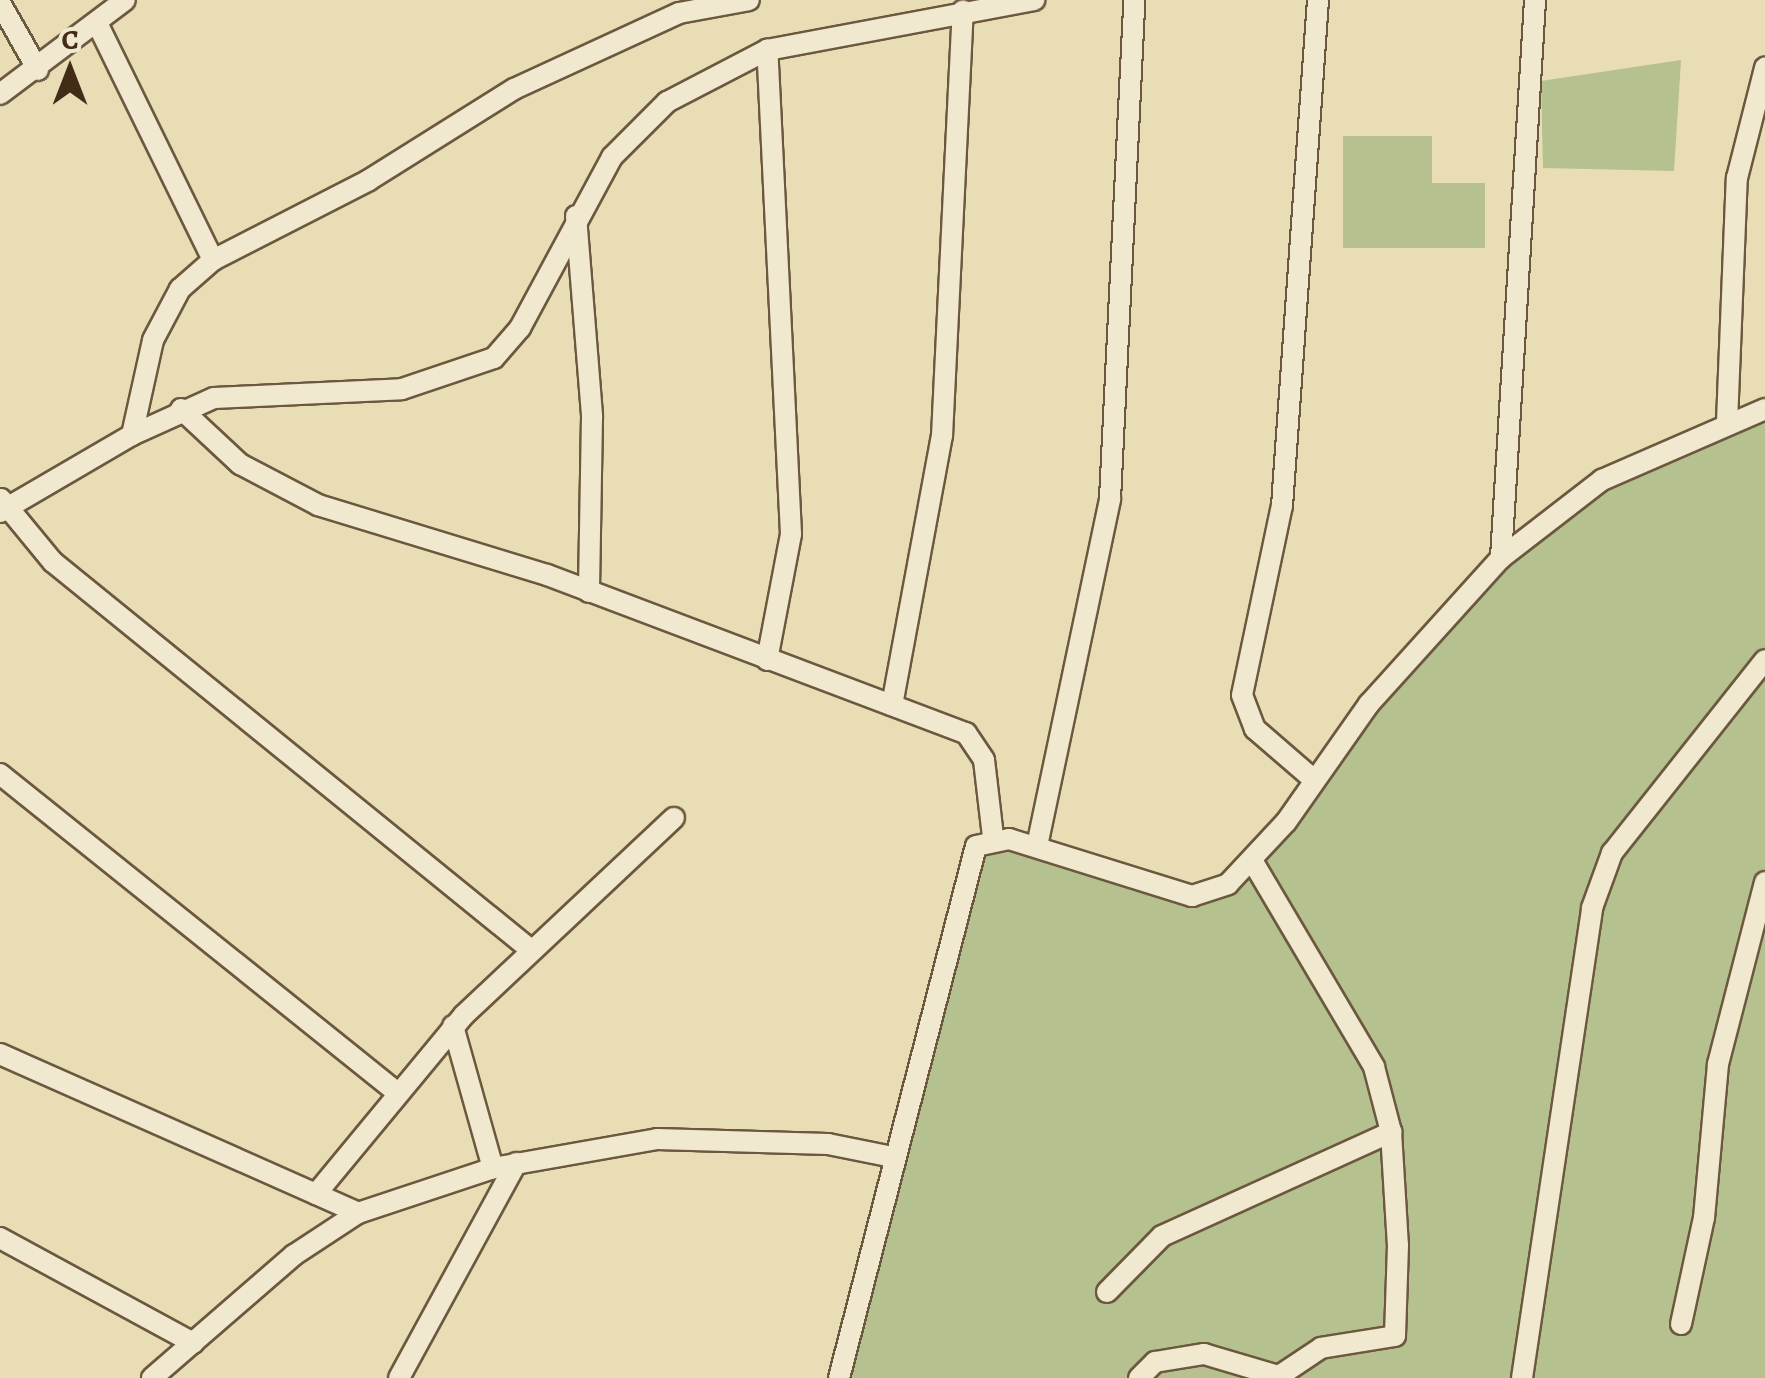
<!DOCTYPE html>
<meta charset="utf-8">
<style>
body{margin:0}
#map{position:relative;width:1765px;height:1378px;overflow:hidden;background:#e9ddb5;font-family:Alegreya,serif}
div>[style]{position:absolute}
.green>*{inset:0;background:#b5c18e}
.roads{filter:drop-shadow(2px 0 #6c583e) drop-shadow(-2px 0 #6c583e) drop-shadow(0 2px #6c583e) drop-shadow(0 -2px #6c583e)}
.minor>*{height:20px;margin:-10px;padding:0 10px;transform-origin:10px;border-radius:10px;background:#f1e9cf}
span{translate:-50% -50%;white-space:nowrap;text-align:center;line-height:1.15;-webkit-text-stroke:8px #f1e9cf;paint-order:stroke}
.north{position:absolute;left:20px;top:20px;width:100px;height:100px;-webkit-text-stroke:8px #f1e9cf;paint-order:stroke;rotate:0deg;font-size:28px;font-weight:700;line-height:40px;text-align:center;color:#422c17}
.north::after{content:'';display:block;margin:auto;width:35px;height:45px;background:#422c17;clip-path:polygon(50% 0,100% 100%,50% 72%,0 100%)}
</style>
<div id="map">
<div class="green">
<div style="clip-path:polygon(1681px 60px,1674px 171px,1543px 168px,1541px 81px)"></div>
<div style="clip-path:polygon(1343px 136px,1432px 136px,1432px 183px,1485px 183px,1485px 248px,1343px 248px)"></div>
<div style="clip-path:polygon(1765px 411px,1765px 1378px,844px 1378px,968px 873px,992px 840px,1207px 894px,1466px 599px,1604px 484px)"></div>
</div>
<div class="roads">
<div class="minor">
<div style="left:0;top:3px;width:77px;rotate:60.4deg"></div>
<div style="left:97px;top:23px;width:264px;rotate:63.9deg"></div>
<div style="left:0;top:94px;width:156px;rotate:-36.9deg"></div>
<div style="left:576px;top:216px;width:202px;rotate:85.4deg"></div>
<div style="left:592px;top:417px;width:175px;rotate:91deg"></div>
<div style="left:181px;top:409px;width:81px;rotate:43deg"></div>
<div style="left:240px;top:464px;width:88px;rotate:27.7deg"></div>
<div style="left:318px;top:505px;width:239px;rotate:17deg"></div>
<div style="left:547px;top:575px;width:448px;rotate:20.7deg"></div>
<div style="left:966px;top:733px;width:32px;rotate:56deg"></div>
<div style="left:984px;top:760px;width:78px;rotate:83.3deg"></div>
<div style="left:1727px;top:422px;width:244px;rotate:-87.7deg"></div>
<div style="left:1737px;top:178px;width:114px;rotate:-75.7deg"></div>
<div style="left:132px;top:435px;width:90px;rotate:-24.3deg"></div>
<div style="left:214px;top:398px;width:188px;rotate:-2.7deg"></div>
<div style="left:402px;top:389px;width:97px;rotate:-18.6deg"></div>
<div style="left:494px;top:358px;width:40px;rotate:-49deg"></div>
<div style="left:520px;top:328px;width:194px;rotate:-61.7deg"></div>
<div style="left:612px;top:157px;width:78px;rotate:-45deg"></div>
<div style="left:667px;top:102px;width:113px;rotate:-27.5deg"></div>
<div style="left:767px;top:50px;width:272px;rotate:-10.6deg"></div>
<div style="left:1px;top:499px;width:82px;rotate:50.5deg"></div>
<div style="left:53px;top:562px;width:616px;rotate:39.07deg"></div>
<div style="left:0;top:512px;width:153px;rotate:-30.3deg"></div>
<div style="left:132px;top:435px;width:97px;rotate:-77.5deg"></div>
<div style="left:153px;top:340px;width:58px;rotate:-62.1deg"></div>
<div style="left:180px;top:289px;width:44px;rotate:-41.3deg"></div>
<div style="left:213px;top:260px;width:175px;rotate:-27.1deg"></div>
<div style="left:369px;top:180px;width:171px;rotate:-32.1deg"></div>
<div style="left:514px;top:89px;width:182px;rotate:-24.7deg"></div>
<div style="left:679px;top:13px;width:71px;rotate:-10.5deg"></div>
<div style="left:1501px;top:558px;width:559px;rotate:-86.51deg"></div>
<div style="left:767px;top:660px;width:128px;rotate:-79.2deg"></div>
<div style="left:791px;top:534px;width:485px;rotate:-92.8deg"></div>
<div style="left:892px;top:705px;width:274px;rotate:-79.5deg"></div>
<div style="left:942px;top:436px;width:426px;rotate:-87.2deg"></div>
<div style="left:0;top:774px;width:505px;rotate:38.73deg"></div>
<div style="left:1313px;top:779px;width:77px;rotate:-139.2deg"></div>
<div style="left:1255px;top:729px;width:36px;rotate:-111deg"></div>
<div style="left:1242px;top:695px;width:193px;rotate:-78.1deg"></div>
<div style="left:1282px;top:506px;width:507px;rotate:-85.93deg"></div>
<div style="left:1037px;top:846px;width:355px;rotate:-78.1deg"></div>
<div style="left:1110px;top:499px;width:500px;rotate:-87.2deg"></div>
<div style="left:1253px;top:862px;width:238px;rotate:59.4deg"></div>
<div style="left:1374px;top:1067px;width:67px;rotate:75.3deg"></div>
<div style="left:1391px;top:1132px;width:113px;rotate:86.5deg"></div>
<div style="left:1398px;top:1245px;width:91px;rotate:91.9deg"></div>
<div style="left:1395px;top:1336px;width:75px;rotate:170.8deg"></div>
<div style="left:1321px;top:1348px;width:47px;rotate:146.3deg"></div>
<div style="left:453px;top:1026px;width:148px;rotate:74.3deg"></div>
<div style="left:0;top:1054px;width:392px;rotate:23.9deg"></div>
<div style="left:358px;top:1213px;width:142px;rotate:-18.4deg"></div>
<div style="left:493px;top:1168px;width:167px;rotate:-10deg"></div>
<div style="left:657px;top:1139px;width:171px;rotate:1.7deg"></div>
<div style="left:828px;top:1144px;width:66px;rotate:11.3deg"></div>
<div style="left:316px;top:1194px;width:232px;rotate:-50.4deg"></div>
<div style="left:464px;top:1015px;width:288px;rotate:-43.2deg"></div>
<div style="left:0;top:1238px;width:220px;rotate:28.5deg"></div>
<div style="left:1107px;top:1292px;width:78px;rotate:-45.5deg"></div>
<div style="left:1162px;top:1236px;width:252px;rotate:-24.4deg"></div>
<div style="left:1681px;top:1324px;width:108px;rotate:-77.8deg"></div>
<div style="left:1704px;top:1218px;width:155px;rotate:-84.8deg"></div>
<div style="left:1718px;top:1064px;width:188px;rotate:-75.5deg"></div>
<div style="left:152px;top:1378px;width:188px;rotate:-40.9deg"></div>
<div style="left:294px;top:1255px;width:77px;rotate:-33.3deg"></div>
<div style="left:399px;top:1378px;width:245px;rotate:-61.4deg"></div>
<div style="left:839px;top:1378px;width:549px;rotate:-75.56deg"></div>
<div style="left:976px;top:846px;width:34px;rotate:-12deg"></div>
<div style="left:1009px;top:839px;width:192px;rotate:17.3deg"></div>
<div style="left:1192px;top:896px;width:38px;rotate:-18deg"></div>
<div style="left:1228px;top:884px;width:85px;rotate:-46.9deg"></div>
<div style="left:1286px;top:822px;width:144px;rotate:-54.9deg"></div>
<div style="left:1369px;top:704px;width:197px;rotate:-47.9deg"></div>
<div style="left:1501px;top:558px;width:128px;rotate:-37.7deg"></div>
<div style="left:1602px;top:480px;width:178px;rotate:-23.5deg"></div>
<div style="left:1139px;top:1378px;width:23px;rotate:-45deg"></div>
<div style="left:1155px;top:1362px;width:50px;rotate:-9.3deg"></div>
<div style="left:1204px;top:1354px;width:84px;rotate:16.5deg"></div>
<div style="left:1522px;top:1378px;width:475px;rotate:-81.5deg"></div>
<div style="left:1592px;top:908px;width:59px;rotate:-70deg"></div>
<div style="left:1612px;top:853px;width:246px;rotate:-51.6deg"></div>
</div>
</div>
<div class="north">С</div>
</div>
